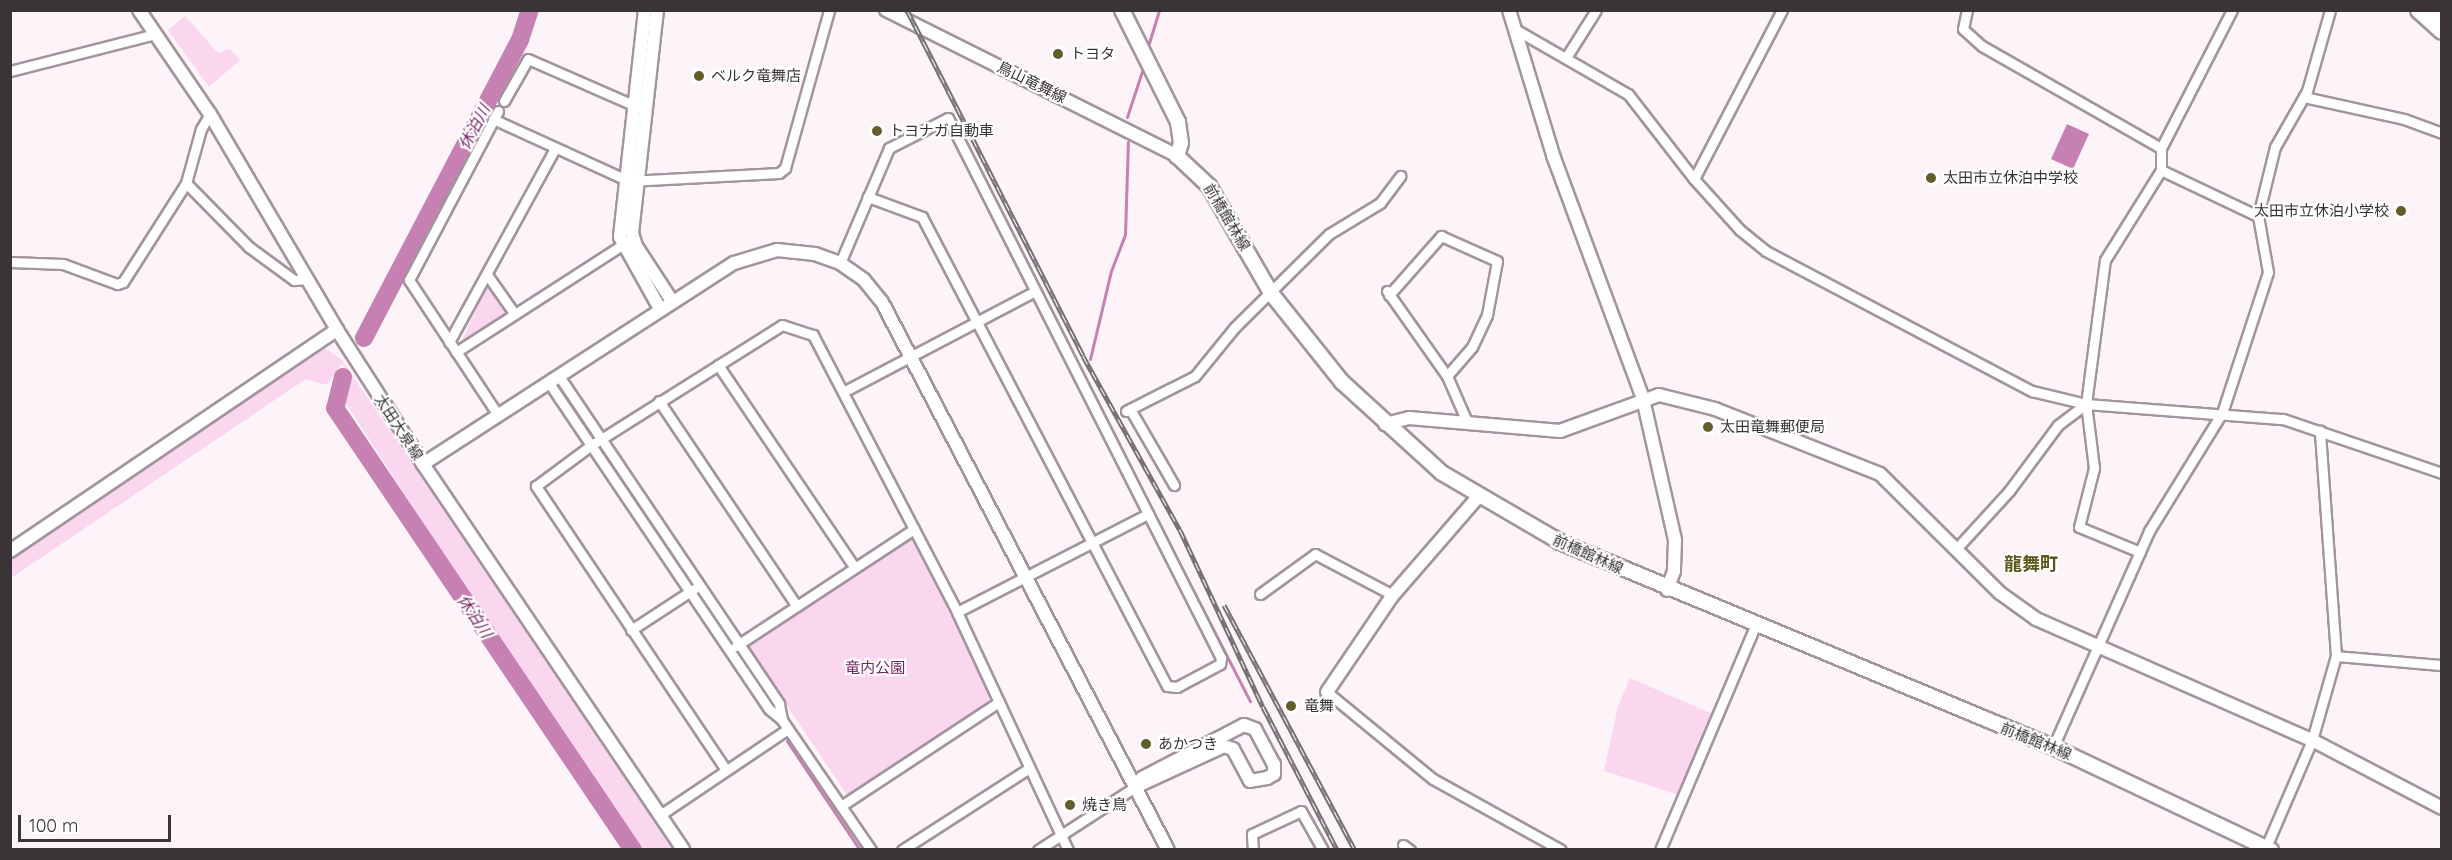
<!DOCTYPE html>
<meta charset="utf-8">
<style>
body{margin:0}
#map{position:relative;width:2452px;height:860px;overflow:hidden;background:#fdf4fa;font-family:Quicksand,"Noto Sans JP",sans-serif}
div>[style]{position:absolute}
.green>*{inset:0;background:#fbd6ef}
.water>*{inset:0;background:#c680b1}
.stream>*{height:3px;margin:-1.5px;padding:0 1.5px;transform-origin:1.5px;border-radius:1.5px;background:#c680b1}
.river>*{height:18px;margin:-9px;padding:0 9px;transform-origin:9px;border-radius:9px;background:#c680b1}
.roads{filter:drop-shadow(2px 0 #a3949e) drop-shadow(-2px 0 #a3949e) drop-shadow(0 2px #a3949e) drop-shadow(0 -2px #a3949e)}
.street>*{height:9px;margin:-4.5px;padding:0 4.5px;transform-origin:4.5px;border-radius:4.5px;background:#fff}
.secondary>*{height:12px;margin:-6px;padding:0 6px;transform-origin:6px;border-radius:6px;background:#fff}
.primary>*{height:14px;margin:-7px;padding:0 7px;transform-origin:7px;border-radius:7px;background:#fff}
.highway>*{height:16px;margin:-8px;padding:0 8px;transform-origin:8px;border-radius:8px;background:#fff}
.rail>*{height:5px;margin-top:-2.5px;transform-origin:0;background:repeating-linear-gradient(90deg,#fff 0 9px,#787176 0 18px);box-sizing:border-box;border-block:2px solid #787176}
.dots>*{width:16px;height:16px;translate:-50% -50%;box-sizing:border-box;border:3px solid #fff;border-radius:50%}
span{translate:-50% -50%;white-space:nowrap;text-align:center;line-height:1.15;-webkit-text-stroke:4.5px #fff;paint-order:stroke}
.poi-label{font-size:15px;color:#3a3438}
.left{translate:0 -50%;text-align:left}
.right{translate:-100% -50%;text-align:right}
.street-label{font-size:15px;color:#3a3438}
.park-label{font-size:15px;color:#772463}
.water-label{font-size:16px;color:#792665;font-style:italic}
.quarter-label{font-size:18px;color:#5e571b;font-weight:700}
.frame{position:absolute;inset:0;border:12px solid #3a3438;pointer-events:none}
.scale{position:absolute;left:18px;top:815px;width:153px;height:27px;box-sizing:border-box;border:3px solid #3a3438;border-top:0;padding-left:8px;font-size:18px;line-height:21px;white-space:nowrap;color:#3a3438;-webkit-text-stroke:4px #fff;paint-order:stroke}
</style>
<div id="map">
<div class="green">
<div style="clip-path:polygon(185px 16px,218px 53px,230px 49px,240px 60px,209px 87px,168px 30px)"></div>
<div style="clip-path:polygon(490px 286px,505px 313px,461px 343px,485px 289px)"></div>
<div style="clip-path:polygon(325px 348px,342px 360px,672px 849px,641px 849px,535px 695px,343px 399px,349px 374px,342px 363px,327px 385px,306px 379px,11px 578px,11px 560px)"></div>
<div style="clip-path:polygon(907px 537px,914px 538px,955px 617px,990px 695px,988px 703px,847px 795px,748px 647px)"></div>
<div style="clip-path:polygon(1630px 678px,1715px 715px,1679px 795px,1604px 771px,1618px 706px)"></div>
</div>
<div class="water">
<div style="clip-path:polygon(2067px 124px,2089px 134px,2073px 169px,2051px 159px)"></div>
</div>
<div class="stream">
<div style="left:1149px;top:43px;width:34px;rotate:-73deg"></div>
<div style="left:1127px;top:117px;width:48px;rotate:-71.9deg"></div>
<div style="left:652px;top:282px;width:8px;rotate:60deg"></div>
<div style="left:1090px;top:359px;width:90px;rotate:-76.6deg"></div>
<div style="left:1111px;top:271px;width:39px;rotate:-69deg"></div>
<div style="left:1125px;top:235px;width:93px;rotate:-88.2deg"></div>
<div style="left:567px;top:399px;width:44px;rotate:58.1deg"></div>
<div style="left:1106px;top:421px;width:315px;rotate:62.8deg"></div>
<div style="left:600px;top:450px;width:155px;rotate:55.8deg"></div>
<div style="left:743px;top:663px;width:52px;rotate:55.1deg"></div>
<div style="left:787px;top:741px;width:131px;rotate:56.2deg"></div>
</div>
<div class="river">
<div style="left:364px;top:338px;width:336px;rotate:-62.4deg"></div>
<div style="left:520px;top:40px;width:32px;rotate:-72deg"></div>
<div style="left:343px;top:377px;width:32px;rotate:104deg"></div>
<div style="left:335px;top:408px;width:533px;rotate:56.01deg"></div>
</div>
<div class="roads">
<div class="street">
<div style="left:1967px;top:10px;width:19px;rotate:102deg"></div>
<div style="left:1963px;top:29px;width:25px;rotate:42deg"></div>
<div style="left:1982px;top:46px;width:206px;rotate:29.7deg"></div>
<div style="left:2232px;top:10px;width:155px;rotate:117.2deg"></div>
<div style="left:2161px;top:148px;width:22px;rotate:90deg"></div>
<div style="left:2161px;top:170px;width:107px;rotate:25.4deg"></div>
<div style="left:1513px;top:28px;width:133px;rotate:29.9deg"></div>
<div style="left:1628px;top:94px;width:108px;rotate:52.2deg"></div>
<div style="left:1694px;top:179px;width:69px;rotate:48deg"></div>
<div style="left:1740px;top:230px;width:33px;rotate:39deg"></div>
<div style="left:1766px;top:251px;width:301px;rotate:27.8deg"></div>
<div style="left:2032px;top:391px;width:56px;rotate:13.5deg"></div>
<div style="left:2086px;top:404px;width:198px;rotate:4.4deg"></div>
<div style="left:2283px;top:419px;width:168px;rotate:18.8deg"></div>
<div style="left:1567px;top:56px;width:54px;rotate:-57.8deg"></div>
<div style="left:10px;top:71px;width:150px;rotate:-14.3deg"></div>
<div style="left:2304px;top:97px;width:102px;rotate:12.4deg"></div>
<div style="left:2404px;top:119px;width:40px;rotate:20.2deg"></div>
<div style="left:504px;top:101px;width:48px;rotate:-60.3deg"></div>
<div style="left:528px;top:59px;width:120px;rotate:23.6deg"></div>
<div style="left:493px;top:119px;width:149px;rotate:24.5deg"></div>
<div style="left:629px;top:181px;width:150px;rotate:-3.1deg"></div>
<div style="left:779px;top:173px;width:8px;rotate:-40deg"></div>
<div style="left:785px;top:168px;width:164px;rotate:-74.4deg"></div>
<div style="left:1694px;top:179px;width:191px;rotate:-62.5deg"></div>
<div style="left:186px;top:183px;width:90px;rotate:45.5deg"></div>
<div style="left:249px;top:247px;width:56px;rotate:36.3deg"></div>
<div style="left:294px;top:280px;width:14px;rotate:-4deg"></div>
<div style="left:10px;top:262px;width:53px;rotate:2.2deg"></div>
<div style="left:63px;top:264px;width:58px;rotate:20.3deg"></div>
<div style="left:117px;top:284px;width:6px;rotate:-18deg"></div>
<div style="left:123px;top:282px;width:117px;rotate:-57.5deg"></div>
<div style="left:186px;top:183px;width:56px;rotate:-74.5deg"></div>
<div style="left:201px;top:129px;width:17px;rotate:-59deg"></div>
<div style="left:840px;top:263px;width:125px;rotate:-66.9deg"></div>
<div style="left:889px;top:148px;width:66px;rotate:-27deg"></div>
<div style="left:948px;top:118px;width:605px;rotate:63.18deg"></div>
<div style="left:1221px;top:658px;width:6px;rotate:99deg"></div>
<div style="left:1220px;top:664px;width:49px;rotate:151.9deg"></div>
<div style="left:1177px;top:687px;width:10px;rotate:-174deg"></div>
<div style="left:1167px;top:686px;width:529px;rotate:-117.58deg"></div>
<div style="left:922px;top:217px;width:58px;rotate:-159.7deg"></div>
<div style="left:488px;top:276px;width:45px;rotate:54.9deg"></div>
<div style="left:1387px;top:291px;width:104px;rotate:54.8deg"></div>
<div style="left:1447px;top:376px;width:52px;rotate:66.4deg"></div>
<div style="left:1389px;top:295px;width:79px;rotate:-48.6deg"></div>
<div style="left:1441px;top:236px;width:61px;rotate:24.1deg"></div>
<div style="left:1497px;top:261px;width:55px;rotate:100.5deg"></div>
<div style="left:1487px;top:315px;width:35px;rotate:115deg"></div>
<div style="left:1472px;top:347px;width:38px;rotate:131deg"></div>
<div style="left:449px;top:342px;width:221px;rotate:-61.3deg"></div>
<div style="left:456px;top:352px;width:205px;rotate:-32.8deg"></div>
<div style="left:718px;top:365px;width:244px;rotate:56deg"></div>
<div style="left:559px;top:376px;width:395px;rotate:56.1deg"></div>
<div style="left:779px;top:704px;width:16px;rotate:79deg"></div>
<div style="left:549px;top:383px;width:393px;rotate:56deg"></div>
<div style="left:769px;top:709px;width:17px;rotate:40deg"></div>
<div style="left:782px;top:720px;width:158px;rotate:55.6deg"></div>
<div style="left:843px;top:392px;width:217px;rotate:-27.7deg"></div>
<div style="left:659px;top:401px;width:247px;rotate:56.1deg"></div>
<div style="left:1130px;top:409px;width:88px;rotate:59.9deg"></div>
<div style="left:1126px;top:411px;width:77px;rotate:-26.9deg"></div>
<div style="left:1195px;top:376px;width:63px;rotate:-50.8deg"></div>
<div style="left:1235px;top:327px;width:132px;rotate:-44.7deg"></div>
<div style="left:1329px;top:234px;width:60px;rotate:-31.3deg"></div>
<div style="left:1380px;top:203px;width:34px;rotate:-53deg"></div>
<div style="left:498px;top:415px;width:162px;rotate:-123.4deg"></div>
<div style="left:409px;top:280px;width:191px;rotate:-62.2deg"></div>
<div style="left:1956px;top:549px;width:79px;rotate:-47.6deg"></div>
<div style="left:2009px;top:491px;width:82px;rotate:-53.4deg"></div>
<div style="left:2058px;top:425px;width:35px;rotate:-37deg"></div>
<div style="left:2140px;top:552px;width:66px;rotate:-157.7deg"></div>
<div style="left:2079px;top:527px;width:61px;rotate:-75.7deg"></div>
<div style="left:2094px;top:468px;width:64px;rotate:-97.1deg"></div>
<div style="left:2086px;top:404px;width:145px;rotate:-82.5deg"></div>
<div style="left:2105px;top:260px;width:106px;rotate:-58.1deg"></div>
<div style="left:1260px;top:594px;width:68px;rotate:-36deg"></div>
<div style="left:1315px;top:554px;width:88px;rotate:27.7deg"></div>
<div style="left:957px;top:612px;width:215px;rotate:-27.2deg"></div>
<div style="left:631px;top:630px;width:75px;rotate:-33.1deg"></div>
<div style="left:736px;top:646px;width:213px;rotate:-33.3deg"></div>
<div style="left:2336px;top:656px;width:106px;rotate:4.9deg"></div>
<div style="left:1327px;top:692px;width:137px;rotate:39.4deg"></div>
<div style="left:1433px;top:779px;width:146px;rotate:29deg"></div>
<div style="left:2053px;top:747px;width:236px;rotate:-66deg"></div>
<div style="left:2149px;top:531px;width:139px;rotate:-58.3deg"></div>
<div style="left:2222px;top:413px;width:148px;rotate:-71.9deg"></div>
<div style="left:2268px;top:272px;width:57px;rotate:-100.1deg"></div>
<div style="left:2258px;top:216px;width:71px;rotate:-76.2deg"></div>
<div style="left:2275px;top:147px;width:64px;rotate:-60.3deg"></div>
<div style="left:2307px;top:91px;width:84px;rotate:-74.1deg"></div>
<div style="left:726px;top:770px;width:342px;rotate:-123.8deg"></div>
<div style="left:536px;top:486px;width:67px;rotate:-36.5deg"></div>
<div style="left:590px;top:446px;width:227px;rotate:-32.2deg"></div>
<div style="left:782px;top:325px;width:33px;rotate:18deg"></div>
<div style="left:813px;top:335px;width:312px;rotate:62.5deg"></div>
<div style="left:957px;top:612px;width:263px;rotate:65deg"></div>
<div style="left:841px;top:806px;width:189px;rotate:-33.4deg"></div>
<div style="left:660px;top:815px;width:154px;rotate:-33.9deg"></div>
<div style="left:1403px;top:845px;width:9px;rotate:36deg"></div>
<div style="left:2266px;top:847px;width:116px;rotate:-66.7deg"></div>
<div style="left:2312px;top:740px;width:87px;rotate:-74.1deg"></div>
<div style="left:2336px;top:656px;width:226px;rotate:-94.1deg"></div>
<div style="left:902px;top:850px;width:151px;rotate:-32.8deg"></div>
<div style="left:1038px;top:850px;width:116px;rotate:-33deg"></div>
<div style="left:1253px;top:850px;width:16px;rotate:-94deg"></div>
<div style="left:1252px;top:834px;width:54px;rotate:-25.1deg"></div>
<div style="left:1301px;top:811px;width:45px;rotate:60.6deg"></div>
<div style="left:1660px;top:850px;width:243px;rotate:-67deg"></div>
</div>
<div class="secondary">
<div style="left:139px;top:10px;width:126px;rotate:55.7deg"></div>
<div style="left:210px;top:114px;width:251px;rotate:59.5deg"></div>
<div style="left:337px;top:330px;width:159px;rotate:57.3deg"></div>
<div style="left:423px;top:464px;width:465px;rotate:56deg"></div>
<div style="left:645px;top:10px;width:228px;rotate:96.3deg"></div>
<div style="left:620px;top:237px;width:82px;rotate:60.9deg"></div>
<div style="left:657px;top:10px;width:224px;rotate:96.4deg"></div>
<div style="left:632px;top:233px;width:14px;rotate:73deg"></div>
<div style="left:636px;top:246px;width:66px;rotate:56.8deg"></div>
<div style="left:886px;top:10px;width:326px;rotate:26.6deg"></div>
<div style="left:1509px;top:10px;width:155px;rotate:73.1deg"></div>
<div style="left:1554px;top:158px;width:257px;rotate:69.7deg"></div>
<div style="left:1643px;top:399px;width:145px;rotate:77.2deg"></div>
<div style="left:1675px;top:540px;width:31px;rotate:92deg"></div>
<div style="left:1674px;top:571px;width:20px;rotate:110deg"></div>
<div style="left:1385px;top:424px;width:25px;rotate:-14deg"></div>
<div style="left:1409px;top:418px;width:152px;rotate:4.9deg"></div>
<div style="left:1560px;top:431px;width:105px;rotate:-20deg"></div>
<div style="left:1659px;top:395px;width:58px;rotate:14deg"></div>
<div style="left:1715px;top:409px;width:177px;rotate:21.5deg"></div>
<div style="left:1880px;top:474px;width:169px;rotate:44.8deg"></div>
<div style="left:2000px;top:593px;width:44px;rotate:35.8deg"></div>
<div style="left:2036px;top:619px;width:301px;rotate:23.7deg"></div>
<div style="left:2312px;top:740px;width:147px;rotate:27.6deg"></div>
<div style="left:423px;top:464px;width:370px;rotate:-32.9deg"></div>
<div style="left:734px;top:263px;width:45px;rotate:-16.8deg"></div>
<div style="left:777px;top:250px;width:38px;rotate:6deg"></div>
<div style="left:815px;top:254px;width:27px;rotate:20deg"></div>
<div style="left:840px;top:263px;width:29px;rotate:35deg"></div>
<div style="left:864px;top:280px;width:28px;rotate:51deg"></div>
<div style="left:882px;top:302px;width:618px;rotate:62.44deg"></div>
<div style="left:10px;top:551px;width:395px;rotate:-34.1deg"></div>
<div style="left:1327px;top:692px;width:117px;rotate:-55.8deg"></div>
<div style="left:1393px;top:595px;width:130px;rotate:-49.1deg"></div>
<div style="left:1244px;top:725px;width:12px;rotate:20deg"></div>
<div style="left:1255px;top:729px;width:40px;rotate:62deg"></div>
<div style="left:1274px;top:764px;width:10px;rotate:90deg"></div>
<div style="left:1274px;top:774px;width:8px;rotate:150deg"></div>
<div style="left:1267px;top:778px;width:17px;rotate:170deg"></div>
<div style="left:1250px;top:781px;width:36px;rotate:-118deg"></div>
<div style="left:1233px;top:749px;width:9px;rotate:-162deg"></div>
<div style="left:1224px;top:746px;width:98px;rotate:155.3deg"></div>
<div style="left:1135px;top:787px;width:11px;rotate:-52deg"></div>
<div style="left:1142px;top:778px;width:115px;rotate:-27.5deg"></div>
</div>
<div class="primary">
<div style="left:1122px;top:10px;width:125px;rotate:63.4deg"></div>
<div style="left:1178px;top:122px;width:21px;rotate:82deg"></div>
<div style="left:1181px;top:143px;width:14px;rotate:107deg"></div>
<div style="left:1177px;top:156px;width:44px;rotate:43.2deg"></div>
<div style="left:1209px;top:186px;width:124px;rotate:59.9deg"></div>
<div style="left:1271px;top:293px;width:114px;rotate:51.4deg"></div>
<div style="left:1342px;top:382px;width:135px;rotate:42.3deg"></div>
<div style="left:1442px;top:473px;width:137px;rotate:30.3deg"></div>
<div style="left:1560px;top:542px;width:534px;rotate:22.58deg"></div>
<div style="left:2053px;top:747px;width:241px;rotate:25.3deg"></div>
</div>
<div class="highway">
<div style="left:2419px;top:10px;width:31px;rotate:42deg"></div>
<div style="left:2441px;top:10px;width:1px;rotate:45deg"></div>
</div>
</div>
<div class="rail">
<div style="left:907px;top:10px;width:388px;rotate:63deg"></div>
<div style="left:1083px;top:356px;width:199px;rotate:60.9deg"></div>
<div style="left:1180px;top:530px;width:195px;rotate:64.9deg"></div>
<div style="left:1263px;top:707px;width:161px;rotate:62.6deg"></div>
<div style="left:1224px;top:605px;width:278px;rotate:61.9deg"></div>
</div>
<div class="dots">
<div style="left:1058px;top:54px;background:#635d29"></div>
<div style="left:699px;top:76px;background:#635d29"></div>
<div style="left:877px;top:131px;background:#635d29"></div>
<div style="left:1931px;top:178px;background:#635d29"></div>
<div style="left:2401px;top:211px;background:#635d29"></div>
<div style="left:1708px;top:427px;background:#635d29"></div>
<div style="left:1291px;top:706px;background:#635d29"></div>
<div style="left:1146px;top:744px;background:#635d29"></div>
<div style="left:1070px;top:805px;background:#635d29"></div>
</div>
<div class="poi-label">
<span class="left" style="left:1070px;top:54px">トヨタ</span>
<span class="left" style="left:711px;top:76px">ベルク竜舞店</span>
<span class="left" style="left:889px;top:131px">トヨナガ自動車</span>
<span class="left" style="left:1943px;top:178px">太田市立休泊中学校</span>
<span class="right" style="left:2389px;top:211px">太田市立休泊小学校</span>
<span class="left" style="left:1720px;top:427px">太田竜舞郵便局</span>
<span class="left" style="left:1304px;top:706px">竜舞</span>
<span class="left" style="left:1158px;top:744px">あかつき</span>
<span class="left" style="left:1082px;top:805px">焼き鳥</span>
</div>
<div class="street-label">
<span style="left:1032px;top:82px;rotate:26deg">鳥山竜舞線</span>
<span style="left:1227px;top:217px;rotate:59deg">前橋館林線</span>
<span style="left:399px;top:427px;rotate:57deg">太田大泉線</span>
<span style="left:1588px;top:554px;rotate:24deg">前橋館林線</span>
<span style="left:2036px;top:741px;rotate:22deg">前橋館林線</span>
</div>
<div class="park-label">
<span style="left:875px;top:668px">竜内公園</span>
</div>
<div class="water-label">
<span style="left:474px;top:127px;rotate:-62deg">休泊川</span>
<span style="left:475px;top:616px;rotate:56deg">休泊川</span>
</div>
<div class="quarter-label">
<span style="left:2031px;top:564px">龍舞町</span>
</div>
<div class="frame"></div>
<div class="scale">100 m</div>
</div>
